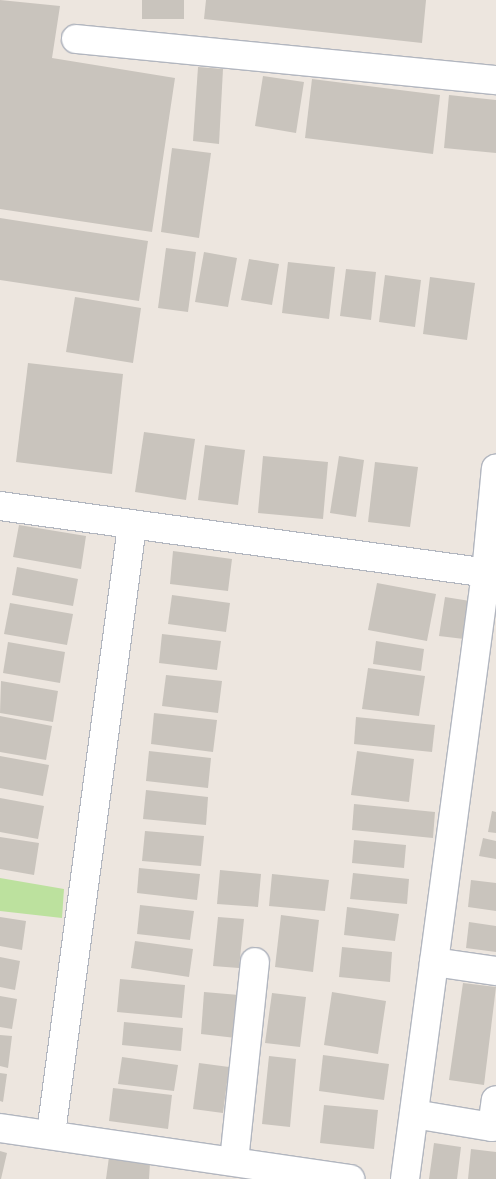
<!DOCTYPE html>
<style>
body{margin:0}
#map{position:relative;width:496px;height:1179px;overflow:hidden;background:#ede6df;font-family:Arial,sans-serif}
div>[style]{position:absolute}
.green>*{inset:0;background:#bce19e}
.building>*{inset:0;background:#c9c4bd}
.roads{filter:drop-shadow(1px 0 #b2b6bf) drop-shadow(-1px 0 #b2b6bf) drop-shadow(0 1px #b2b6bf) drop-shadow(0 -1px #b2b6bf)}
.street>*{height:28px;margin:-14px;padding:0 14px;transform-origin:14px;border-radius:14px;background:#fff}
span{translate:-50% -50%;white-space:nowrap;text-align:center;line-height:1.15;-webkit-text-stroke:4px #fff;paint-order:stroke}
</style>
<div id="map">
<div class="green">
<div style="clip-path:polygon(0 878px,64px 889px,62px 918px,0 911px)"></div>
</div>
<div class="building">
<div style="clip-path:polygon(0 0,60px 6px,52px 58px,175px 78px,152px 232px,0 209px)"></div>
<div style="clip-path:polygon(142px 0,184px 0,184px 19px,142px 19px)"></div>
<div style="clip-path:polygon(206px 0,426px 0,422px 43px,204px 19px)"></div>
<div style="clip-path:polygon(198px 67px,223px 69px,219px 144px,193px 141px)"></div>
<div style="clip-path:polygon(263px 76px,304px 82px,296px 133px,255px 126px)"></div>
<div style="clip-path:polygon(312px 79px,440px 95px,433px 154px,305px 138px)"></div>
<div style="clip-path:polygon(449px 95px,496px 100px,496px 153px,444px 148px)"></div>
<div style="clip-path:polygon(172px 148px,211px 153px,199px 238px,161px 232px)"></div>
<div style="clip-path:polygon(0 218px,148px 241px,139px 301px,0 280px)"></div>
<div style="clip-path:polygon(166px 248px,196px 252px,188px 312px,158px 308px)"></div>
<div style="clip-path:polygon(204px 252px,237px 258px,228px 307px,195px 302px)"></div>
<div style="clip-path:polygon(249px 259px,279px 264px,272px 305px,241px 300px)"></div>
<div style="clip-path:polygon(288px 262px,335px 267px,329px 319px,282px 313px)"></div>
<div style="clip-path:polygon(346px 269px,376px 272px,371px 320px,340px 316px)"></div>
<div style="clip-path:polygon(385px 275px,421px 280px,415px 327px,379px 322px)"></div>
<div style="clip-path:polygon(430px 277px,475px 283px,467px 340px,423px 334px)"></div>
<div style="clip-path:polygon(75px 297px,141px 308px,133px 363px,66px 352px)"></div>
<div style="clip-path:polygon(28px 363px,123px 374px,112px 474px,16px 462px)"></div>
<div style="clip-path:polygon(144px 432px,195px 439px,186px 500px,135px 492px)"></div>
<div style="clip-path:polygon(205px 445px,245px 450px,238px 505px,198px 500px)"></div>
<div style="clip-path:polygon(263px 456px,328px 462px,323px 519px,258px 513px)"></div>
<div style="clip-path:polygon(339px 456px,364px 460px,356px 517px,330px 513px)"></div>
<div style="clip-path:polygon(375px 462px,418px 467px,410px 527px,368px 522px)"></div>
<div style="clip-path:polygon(19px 525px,86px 536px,81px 569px,13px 557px)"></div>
<div style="clip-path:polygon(173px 551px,232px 559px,228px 591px,170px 584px)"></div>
<div style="clip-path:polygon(17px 567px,78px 579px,73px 606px,12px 595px)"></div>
<div style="clip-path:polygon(377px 583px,436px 594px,427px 641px,368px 630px)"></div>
<div style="clip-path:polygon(172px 595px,230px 603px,226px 632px,168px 624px)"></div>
<div style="clip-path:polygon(445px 597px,470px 601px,464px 639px,439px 636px)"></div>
<div style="clip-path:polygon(10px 603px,73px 614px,67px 645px,4px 634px)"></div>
<div style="clip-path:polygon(162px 634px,221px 641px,217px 670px,159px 663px)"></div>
<div style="clip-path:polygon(376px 641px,424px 649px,421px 671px,373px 664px)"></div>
<div style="clip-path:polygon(8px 642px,65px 652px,60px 683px,3px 673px)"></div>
<div style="clip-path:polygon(368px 668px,425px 676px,419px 716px,362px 709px)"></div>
<div style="clip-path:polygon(166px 675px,222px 681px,218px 713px,162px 706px)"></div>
<div style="clip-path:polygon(1px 681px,58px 691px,53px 722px,0 713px)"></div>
<div style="clip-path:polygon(154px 713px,217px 720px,213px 752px,151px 744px)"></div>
<div style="clip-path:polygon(0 716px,52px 726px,46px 760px,0 752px)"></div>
<div style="clip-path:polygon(356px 717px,435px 725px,432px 752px,354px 744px)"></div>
<div style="clip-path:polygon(149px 751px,211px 758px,208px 788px,146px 781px)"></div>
<div style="clip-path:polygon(357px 751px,414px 759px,409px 802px,351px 795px)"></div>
<div style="clip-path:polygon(0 756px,49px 765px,43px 796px,0 788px)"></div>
<div style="clip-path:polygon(146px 790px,208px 797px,206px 825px,143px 819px)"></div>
<div style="clip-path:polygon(0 798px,44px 806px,38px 839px,0 832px)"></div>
<div style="clip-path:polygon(354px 804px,435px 812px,433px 838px,352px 830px)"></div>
<div style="clip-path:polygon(492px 811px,496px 812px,496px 833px,488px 832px)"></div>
<div style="clip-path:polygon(145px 831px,204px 836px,201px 866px,142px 861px)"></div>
<div style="clip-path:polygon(0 837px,39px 843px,34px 875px,0 869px)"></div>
<div style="clip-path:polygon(483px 838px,496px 841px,496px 859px,479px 856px)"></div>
<div style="clip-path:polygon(354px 840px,406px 845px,404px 868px,352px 863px)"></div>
<div style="clip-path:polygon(139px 868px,200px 874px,197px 900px,137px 893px)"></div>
<div style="clip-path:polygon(220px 870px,261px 874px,258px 907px,217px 904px)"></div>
<div style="clip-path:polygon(353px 873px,409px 879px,407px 904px,350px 899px)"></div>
<div style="clip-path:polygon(272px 874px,329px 880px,325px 911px,269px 906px)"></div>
<div style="clip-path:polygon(471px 880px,496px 883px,496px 911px,468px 907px)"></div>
<div style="clip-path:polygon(140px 905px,194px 911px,190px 940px,137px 934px)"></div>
<div style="clip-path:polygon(347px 907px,399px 914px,395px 941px,344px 935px)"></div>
<div style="clip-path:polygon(281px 915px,319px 920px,313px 972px,275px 967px)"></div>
<div style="clip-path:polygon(0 917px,26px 921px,22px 950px,0 946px)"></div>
<div style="clip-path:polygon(218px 917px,244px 919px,239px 968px,213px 966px)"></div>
<div style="clip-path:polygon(469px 922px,496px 926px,496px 952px,466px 948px)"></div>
<div style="clip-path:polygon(135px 941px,193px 949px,189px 977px,131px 968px)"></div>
<div style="clip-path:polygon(342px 947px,392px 952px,390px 982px,339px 977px)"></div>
<div style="clip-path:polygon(0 957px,20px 961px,15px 990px,0 987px)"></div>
<div style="clip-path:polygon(120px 979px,185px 985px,182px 1018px,117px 1012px)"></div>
<div style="clip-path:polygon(463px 983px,496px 987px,484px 1085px,449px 1080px)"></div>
<div style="clip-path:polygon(204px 992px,239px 995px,236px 1038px,201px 1034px)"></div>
<div style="clip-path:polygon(332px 992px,386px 1001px,378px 1054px,324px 1045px)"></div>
<div style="clip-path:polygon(272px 993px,306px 997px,300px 1047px,265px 1043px)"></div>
<div style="clip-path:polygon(0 996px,17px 999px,12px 1029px,0 1027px)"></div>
<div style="clip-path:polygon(124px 1022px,183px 1028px,181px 1051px,122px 1045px)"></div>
<div style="clip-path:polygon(0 1035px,12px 1036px,8px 1068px,0 1066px)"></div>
<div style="clip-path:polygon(323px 1055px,389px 1064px,384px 1100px,319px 1091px)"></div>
<div style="clip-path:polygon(269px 1056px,296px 1059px,290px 1127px,262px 1124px)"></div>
<div style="clip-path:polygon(122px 1057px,178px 1065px,174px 1091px,118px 1084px)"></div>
<div style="clip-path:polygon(199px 1063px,229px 1067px,223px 1113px,193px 1109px)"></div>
<div style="clip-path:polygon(0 1073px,7px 1074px,3px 1102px,0 1101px)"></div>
<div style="clip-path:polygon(113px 1088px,172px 1095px,168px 1129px,109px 1121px)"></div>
<div style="clip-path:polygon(324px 1105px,378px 1110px,374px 1149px,320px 1143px)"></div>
<div style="clip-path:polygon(434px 1143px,461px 1147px,457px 1179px,429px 1179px)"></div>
<div style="clip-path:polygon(471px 1149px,496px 1152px,496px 1179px,468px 1179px)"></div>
<div style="clip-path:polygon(0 1151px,7px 1153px,1px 1179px,0 1179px)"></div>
<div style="clip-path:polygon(109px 1157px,150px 1163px,149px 1179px,106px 1179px)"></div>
</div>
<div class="roads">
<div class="street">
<div style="left:76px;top:39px;width:422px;rotate:5.6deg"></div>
<div style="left:0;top:506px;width:501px;rotate:7.81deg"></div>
<div style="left:434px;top:962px;width:63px;rotate:8.3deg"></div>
<div style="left:414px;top:1114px;width:79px;rotate:9.5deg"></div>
<div style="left:492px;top:1127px;width:27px;rotate:-82deg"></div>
<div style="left:0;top:1128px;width:354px;rotate:8.3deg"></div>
<div style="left:51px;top:1133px;width:612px;rotate:-82.4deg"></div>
<div style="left:234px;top:1161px;width:200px;rotate:-84deg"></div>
<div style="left:405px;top:1179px;width:611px;rotate:-82.39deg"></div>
<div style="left:486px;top:573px;width:105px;rotate:-84.6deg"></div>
</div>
</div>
</div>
